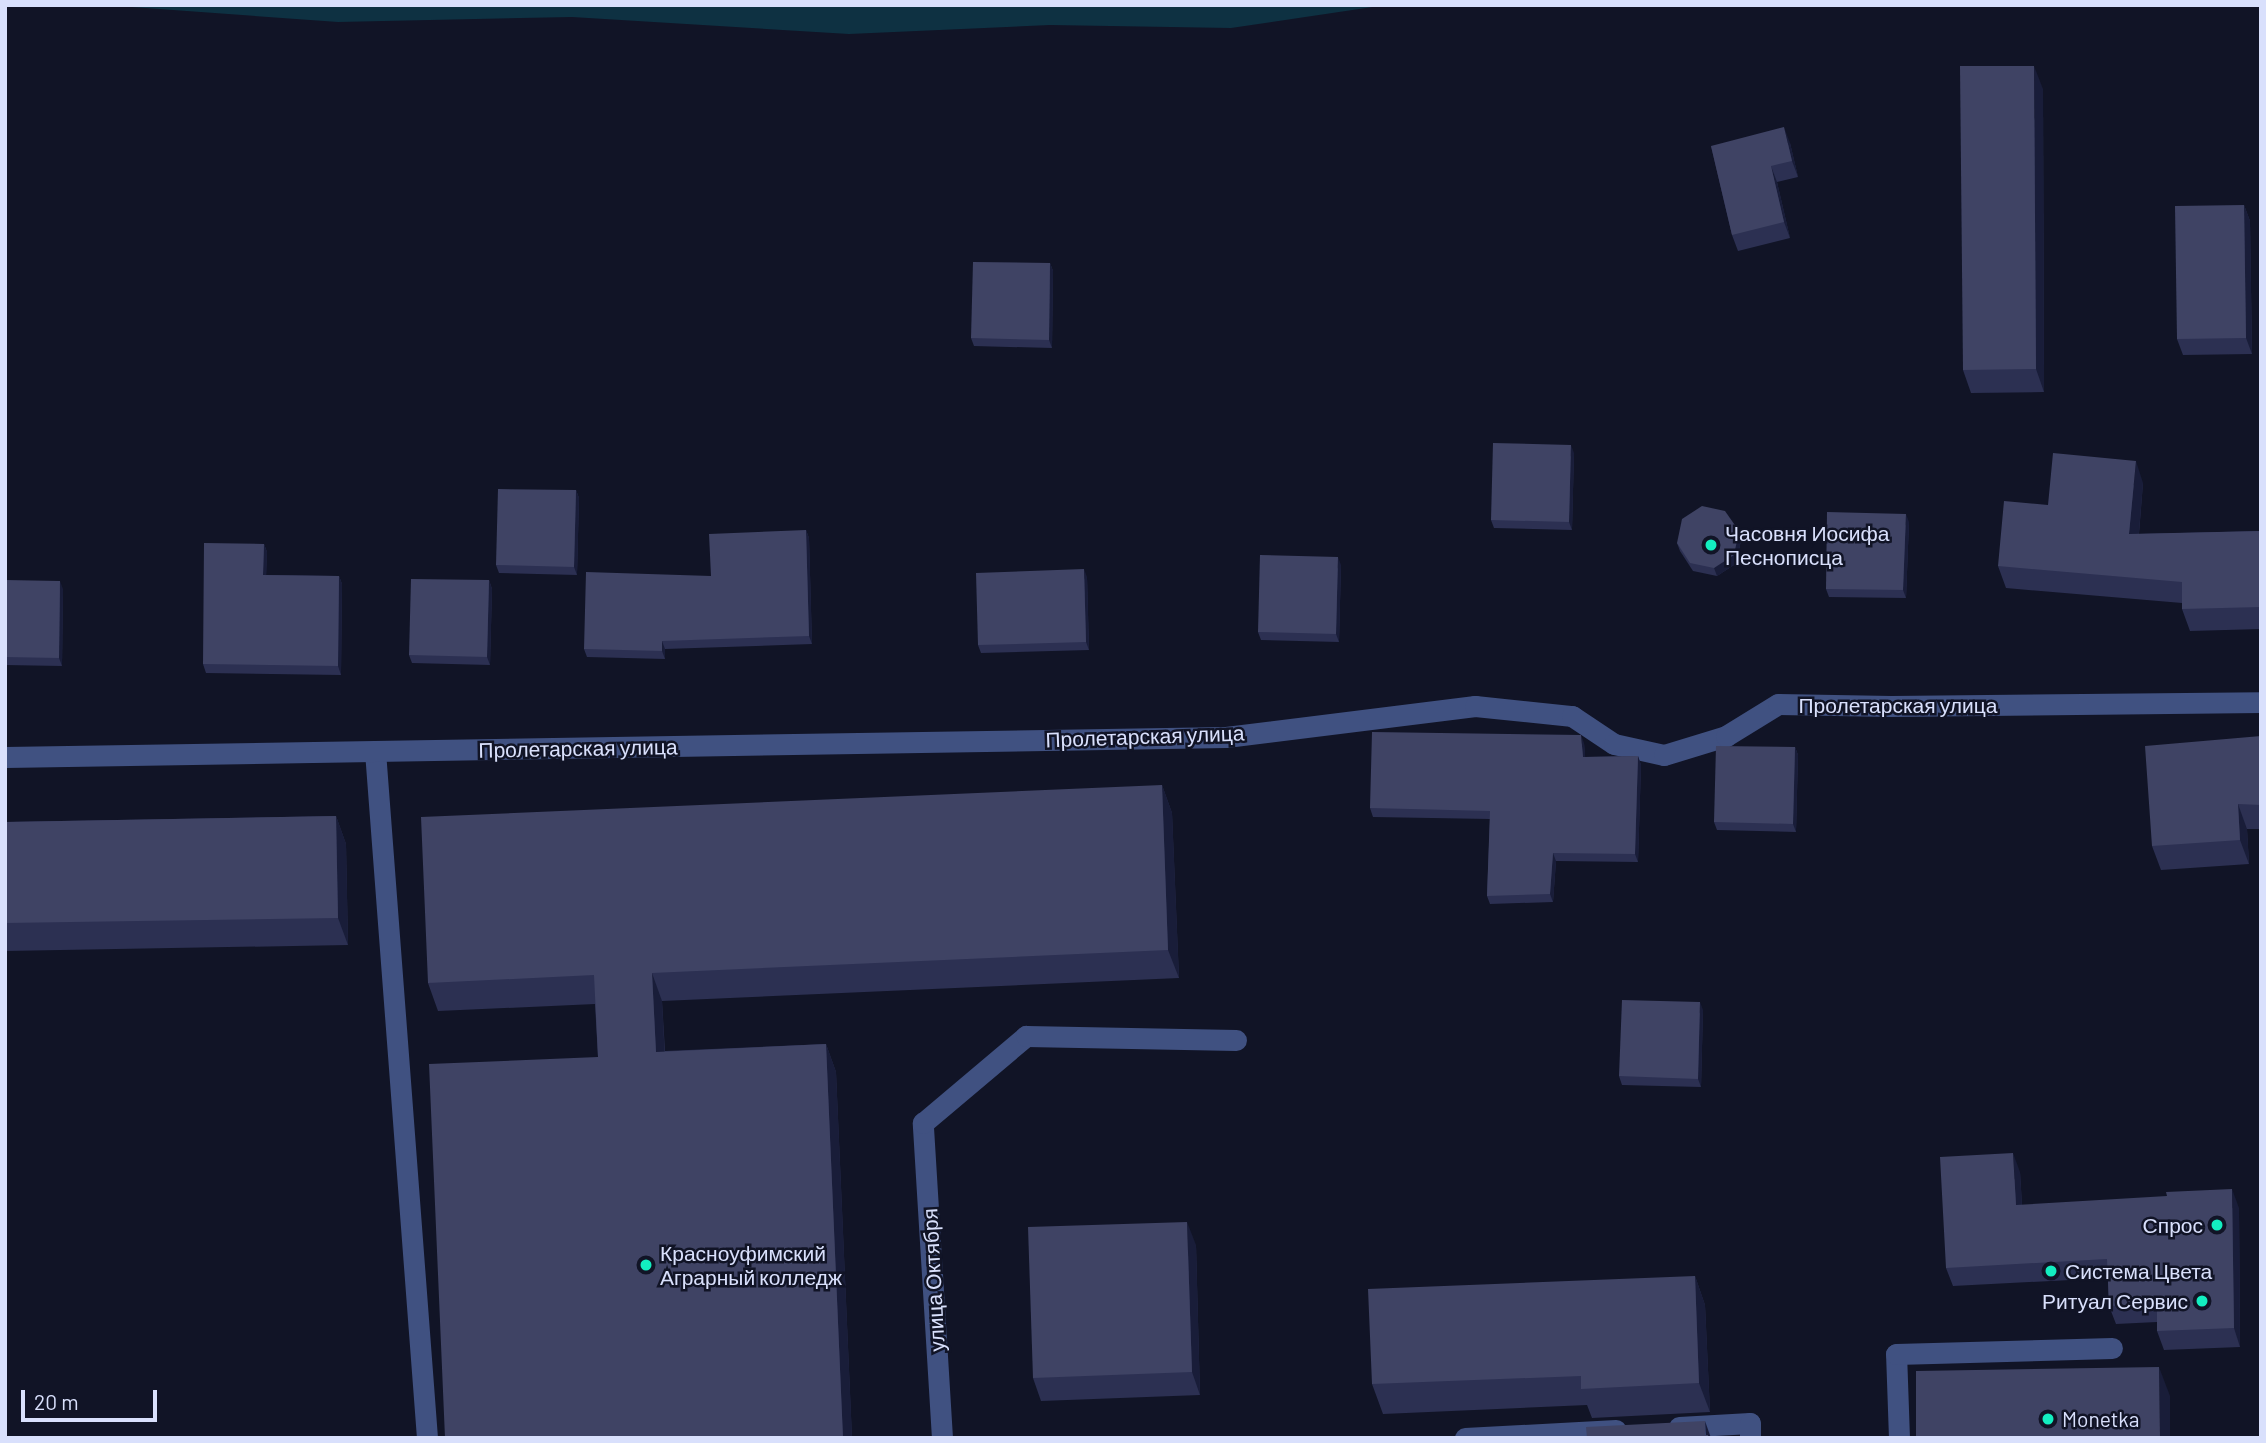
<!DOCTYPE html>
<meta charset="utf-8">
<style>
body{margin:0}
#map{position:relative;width:2266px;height:1443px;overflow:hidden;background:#111426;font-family:Barlow,sans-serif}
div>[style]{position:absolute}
.water>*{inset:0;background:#0e3142}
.minor>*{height:21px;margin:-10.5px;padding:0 10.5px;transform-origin:10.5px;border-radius:10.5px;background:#405181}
.wall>*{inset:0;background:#2c3052}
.shaded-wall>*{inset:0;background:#191d39}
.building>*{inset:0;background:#3f4364}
.dots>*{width:19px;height:19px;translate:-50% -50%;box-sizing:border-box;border:4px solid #111426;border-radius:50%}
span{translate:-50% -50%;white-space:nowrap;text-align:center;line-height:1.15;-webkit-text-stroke:5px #111426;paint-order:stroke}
.poi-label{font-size:21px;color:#d9e0fc}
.left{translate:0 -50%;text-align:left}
.right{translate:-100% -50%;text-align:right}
.street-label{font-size:21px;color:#d9e0fc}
.frame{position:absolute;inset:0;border:7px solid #d9e0fc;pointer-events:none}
.scale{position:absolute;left:21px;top:1390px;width:136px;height:32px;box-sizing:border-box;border:4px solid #d9e0fc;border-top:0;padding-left:9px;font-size:21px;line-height:24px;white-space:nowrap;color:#d9e0fc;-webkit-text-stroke:5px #111426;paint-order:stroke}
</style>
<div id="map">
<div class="water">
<div style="clip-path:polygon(104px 5px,1386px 5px,1231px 28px,1050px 25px,849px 34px,572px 17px,338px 22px)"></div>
</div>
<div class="minor">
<div style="left:375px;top:751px;width:689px;rotate:85.67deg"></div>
<div style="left:5px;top:757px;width:1221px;rotate:-0.94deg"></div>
<div style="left:1226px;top:737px;width:251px;rotate:-7.1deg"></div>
<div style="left:1475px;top:706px;width:98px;rotate:5.9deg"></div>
<div style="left:1572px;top:716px;width:50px;rotate:33.7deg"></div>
<div style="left:1614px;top:744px;width:51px;rotate:12.4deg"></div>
<div style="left:1664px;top:755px;width:65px;rotate:-17deg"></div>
<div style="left:1726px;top:736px;width:61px;rotate:-31.6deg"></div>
<div style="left:1778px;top:704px;width:113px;rotate:1deg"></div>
<div style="left:1891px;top:706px;width:370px;rotate:-0.6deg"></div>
<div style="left:1679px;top:1427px;width:71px;rotate:-3.2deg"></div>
<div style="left:1750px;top:1423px;width:15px;rotate:90deg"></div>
<div style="left:942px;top:1438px;width:316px;rotate:-93.5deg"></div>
<div style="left:923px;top:1123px;width:135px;rotate:-40.2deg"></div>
<div style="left:1026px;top:1036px;width:210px;rotate:1.1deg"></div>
<div style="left:1465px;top:1438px;width:151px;rotate:-3deg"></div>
<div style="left:1899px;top:1438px;width:84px;rotate:-92deg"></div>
<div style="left:1896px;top:1354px;width:216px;rotate:-1.6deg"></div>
</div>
<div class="wall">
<div style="clip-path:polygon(2043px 89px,2044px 392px,1971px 393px,1963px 370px)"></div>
<div style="clip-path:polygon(1790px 143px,1798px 177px,1777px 182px,1790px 238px,1738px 251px,1732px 235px,1711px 146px)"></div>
<div style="clip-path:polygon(2244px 205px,2250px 221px,2252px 354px,2183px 355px,2177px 339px)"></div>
<div style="clip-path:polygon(1050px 263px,1053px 271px,1052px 348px,974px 346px,971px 338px)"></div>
<div style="clip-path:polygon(1574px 453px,1572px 530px,1494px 528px,1491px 520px)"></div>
<div style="clip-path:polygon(2143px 483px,2139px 534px,2261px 531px,2261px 629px,2190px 631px,2182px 609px,2182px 603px,2006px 588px,1998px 566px,2048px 505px)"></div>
<div style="clip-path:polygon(576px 490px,579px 498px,577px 575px,499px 573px,496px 565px)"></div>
<div style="clip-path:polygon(1909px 522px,1906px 598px,1829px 597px,1826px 589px)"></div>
<div style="clip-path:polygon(806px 530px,809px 538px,812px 644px,665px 649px,665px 659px,587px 657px,584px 649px,711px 576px)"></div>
<div style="clip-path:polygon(1739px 531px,1741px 539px,1737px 563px,1717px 576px,1693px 571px,1680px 551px,1677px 543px)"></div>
<div style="clip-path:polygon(264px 544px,267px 552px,266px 575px,339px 576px,342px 584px,341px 675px,206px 673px,203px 664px)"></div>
<div style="clip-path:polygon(1341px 565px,1339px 642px,1261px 640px,1258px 632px)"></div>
<div style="clip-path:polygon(1087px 577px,1089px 650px,981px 653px,978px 645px)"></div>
<div style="clip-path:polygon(5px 580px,63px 589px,62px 666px,5px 665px)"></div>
<div style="clip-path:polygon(489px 580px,492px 589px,490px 665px,412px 663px,409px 655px)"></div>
<div style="clip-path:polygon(2261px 736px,2261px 829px,2247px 829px,2249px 864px,2161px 870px,2152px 846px)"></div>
<div style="clip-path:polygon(1584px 743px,1585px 757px,1638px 756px,1641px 765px,1638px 862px,1556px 861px,1553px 902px,1490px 904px,1487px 896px,1490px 819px,1373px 817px,1370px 808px)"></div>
<div style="clip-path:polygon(1795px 747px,1798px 755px,1796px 832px,1717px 830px,1714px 822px)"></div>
<div style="clip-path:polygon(1162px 785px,1172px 813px,1179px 978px,662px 1001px,665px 1051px,826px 1044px,836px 1072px,852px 1438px,445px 1438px,598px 1057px,595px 1004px,438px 1011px,428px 983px)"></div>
<div style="clip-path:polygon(336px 816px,346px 844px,348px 945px,5px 951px,5px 822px)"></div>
<div style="clip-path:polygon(1703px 1010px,1701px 1087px,1622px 1085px,1619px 1076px)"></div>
<div style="clip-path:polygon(2020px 1172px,2022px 1205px,2239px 1208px,2240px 1347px,2164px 1350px,2157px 1331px,2157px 1322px,2116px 1324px,2109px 1306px,2108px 1278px,1953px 1286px,1946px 1268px)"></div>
<div style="clip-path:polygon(1196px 1245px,1200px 1395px,1041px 1401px,1033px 1378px)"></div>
<div style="clip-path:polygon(1695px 1276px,1705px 1305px,1710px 1412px,1592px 1418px,1587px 1405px,1383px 1414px,1372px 1384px)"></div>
</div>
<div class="shaded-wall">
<div style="clip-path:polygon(2034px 66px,2043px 89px,2044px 392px,2036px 369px)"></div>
<div style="clip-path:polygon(1784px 127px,1790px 143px,1798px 177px,1792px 161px)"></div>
<div style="clip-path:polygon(1771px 166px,1777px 182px,1790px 238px,1784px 222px)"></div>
<div style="clip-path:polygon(2244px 205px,2250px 221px,2252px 354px,2246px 338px)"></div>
<div style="clip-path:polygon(1050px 263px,1053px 271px,1052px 348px,1049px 340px)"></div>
<div style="clip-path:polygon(1571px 445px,1574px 453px,1572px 530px,1569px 522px)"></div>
<div style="clip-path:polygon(2136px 461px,2143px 483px,2137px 556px,2129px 534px)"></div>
<div style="clip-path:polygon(576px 490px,579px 498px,577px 575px,574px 567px)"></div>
<div style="clip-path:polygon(1906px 514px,1909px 522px,1906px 598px,1903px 590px)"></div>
<div style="clip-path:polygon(806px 530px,809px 538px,812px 644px,809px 636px)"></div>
<div style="clip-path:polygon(1739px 531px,1741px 539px,1737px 563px,1717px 576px,1714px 568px)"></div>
<div style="clip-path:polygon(264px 544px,267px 552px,266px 583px,263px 575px)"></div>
<div style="clip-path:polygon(1338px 557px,1341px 565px,1339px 642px,1336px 634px)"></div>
<div style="clip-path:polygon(1084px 569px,1087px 577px,1089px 650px,1086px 642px)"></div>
<div style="clip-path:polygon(339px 576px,342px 584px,341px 675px,338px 666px)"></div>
<div style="clip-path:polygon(489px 580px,492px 589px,490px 665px,487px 657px)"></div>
<div style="clip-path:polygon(60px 581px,63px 589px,62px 666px,59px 658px)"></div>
<div style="clip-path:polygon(662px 641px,665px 649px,665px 659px,662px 651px)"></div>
<div style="clip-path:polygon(1581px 735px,1584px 743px,1586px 765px,1583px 757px)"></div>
<div style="clip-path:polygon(1795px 747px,1798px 755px,1796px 832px,1793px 824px)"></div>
<div style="clip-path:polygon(1638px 756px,1641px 765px,1638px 862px,1635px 854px)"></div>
<div style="clip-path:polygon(1162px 785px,1172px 813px,1179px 978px,1168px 950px)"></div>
<div style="clip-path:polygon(2238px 804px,2247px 829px,2249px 864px,2240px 840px)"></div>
<div style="clip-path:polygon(336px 816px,346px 844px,348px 945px,338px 918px)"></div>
<div style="clip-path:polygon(1553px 853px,1556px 861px,1553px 902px,1550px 894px)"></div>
<div style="clip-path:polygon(652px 973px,662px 1001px,666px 1080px,656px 1052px)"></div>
<div style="clip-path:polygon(1700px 1002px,1703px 1010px,1701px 1087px,1698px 1079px)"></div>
<div style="clip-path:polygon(826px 1044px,836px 1072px,852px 1438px,843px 1438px)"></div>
<div style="clip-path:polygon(2013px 1153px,2020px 1172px,2023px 1224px,2016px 1205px)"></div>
<div style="clip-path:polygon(2232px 1189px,2239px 1208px,2240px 1347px,2234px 1328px)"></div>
<div style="clip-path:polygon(1187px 1222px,1196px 1245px,1200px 1395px,1192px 1372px)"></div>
<div style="clip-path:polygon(1695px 1276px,1705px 1305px,1710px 1412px,1699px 1383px)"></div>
<div style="clip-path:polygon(2159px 1367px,2170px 1396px,2170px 1438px,2160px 1438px)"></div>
<div style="clip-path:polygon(1705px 1421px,1711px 1438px,1706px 1438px)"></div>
</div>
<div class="building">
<div style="clip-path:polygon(1960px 66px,2034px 66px,2036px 369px,1963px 370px)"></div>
<div style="clip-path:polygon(1784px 127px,1792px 161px,1771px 166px,1784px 222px,1732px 235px,1711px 146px)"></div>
<div style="clip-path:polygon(2244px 205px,2246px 338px,2177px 339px,2175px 206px)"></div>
<div style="clip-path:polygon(973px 262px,1050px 263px,1049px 340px,971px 338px)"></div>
<div style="clip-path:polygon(1493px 443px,1571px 445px,1569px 522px,1491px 520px)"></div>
<div style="clip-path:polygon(2053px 453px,2136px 461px,2129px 534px,2261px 531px,2261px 607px,2182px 609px,2182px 582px,1998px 566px,2004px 501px,2048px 505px)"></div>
<div style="clip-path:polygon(498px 489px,576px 490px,574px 567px,496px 565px)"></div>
<div style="clip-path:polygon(1702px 506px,1725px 511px,1739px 531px,1734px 555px,1714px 568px,1690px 563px,1677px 543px,1682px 519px)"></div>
<div style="clip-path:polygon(1827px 512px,1906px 514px,1903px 590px,1826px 589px)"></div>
<div style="clip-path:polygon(806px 530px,809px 636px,662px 641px,662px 651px,584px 649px,586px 572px,711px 576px,709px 534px)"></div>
<div style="clip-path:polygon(204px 543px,264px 544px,263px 575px,339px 576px,338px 666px,203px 664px)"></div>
<div style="clip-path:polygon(1260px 555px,1338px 557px,1336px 634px,1258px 632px)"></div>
<div style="clip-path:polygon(1084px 569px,1086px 642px,978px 645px,976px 573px)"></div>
<div style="clip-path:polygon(411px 579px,489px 580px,487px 657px,409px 655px)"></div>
<div style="clip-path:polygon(5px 580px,60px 581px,59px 658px,5px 657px)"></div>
<div style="clip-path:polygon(1372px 732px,1581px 735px,1583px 757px,1638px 756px,1635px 854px,1553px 853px,1550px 894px,1487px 896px,1490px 811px,1370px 808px)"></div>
<div style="clip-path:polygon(2261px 736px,2261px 805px,2238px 804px,2240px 840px,2152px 846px,2145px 746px)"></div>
<div style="clip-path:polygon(1716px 746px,1795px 747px,1793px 824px,1714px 822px)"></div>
<div style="clip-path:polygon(1162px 785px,1168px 950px,652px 973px,656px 1052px,826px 1044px,843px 1438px,445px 1438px,429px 1064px,598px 1057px,594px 975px,428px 983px,421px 817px)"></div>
<div style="clip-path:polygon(336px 816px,338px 918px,5px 923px,5px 822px)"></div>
<div style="clip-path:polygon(1622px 1000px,1700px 1002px,1698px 1079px,1619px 1076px)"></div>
<div style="clip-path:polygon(2013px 1153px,2016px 1205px,2167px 1196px,2166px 1192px,2232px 1189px,2234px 1328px,2157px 1331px,2157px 1303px,2109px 1306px,2107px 1259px,1946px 1268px,1940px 1157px)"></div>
<div style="clip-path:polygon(1187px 1222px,1192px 1372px,1033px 1378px,1028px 1227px)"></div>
<div style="clip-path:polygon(1695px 1276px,1699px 1383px,1581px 1389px,1581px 1376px,1372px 1384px,1368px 1289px)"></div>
<div style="clip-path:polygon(2159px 1367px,2160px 1438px,1916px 1438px,1916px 1371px)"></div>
<div style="clip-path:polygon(1705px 1421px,1705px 1435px,1708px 1435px,1708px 1438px,1587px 1438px,1586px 1427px)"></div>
</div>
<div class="dots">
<div style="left:1711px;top:545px;background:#13eec0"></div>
<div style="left:2217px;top:1225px;background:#13eec0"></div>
<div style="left:646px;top:1265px;background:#13eec0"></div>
<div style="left:2051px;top:1271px;background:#13eec0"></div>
<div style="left:2202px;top:1301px;background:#13eec0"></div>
<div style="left:2048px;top:1419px;background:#13eec0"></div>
</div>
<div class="poi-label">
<span class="left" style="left:1725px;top:545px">Часовня Иосифа<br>Песнописца</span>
<span class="right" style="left:2203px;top:1225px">Спрос</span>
<span class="left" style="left:660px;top:1265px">Красноуфимский<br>Аграрный колледж</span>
<span class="left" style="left:2065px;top:1271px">Система Цвета</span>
<span class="right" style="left:2188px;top:1301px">Ритуал Сервис</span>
<span class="left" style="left:2062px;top:1419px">Monetka</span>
</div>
<div class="street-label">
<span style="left:1898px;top:705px">Пролетарская улица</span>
<span style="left:1145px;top:736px;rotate:-2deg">Пролетарская улица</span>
<span style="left:578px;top:748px;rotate:-1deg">Пролетарская улица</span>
<span style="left:933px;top:1280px;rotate:-93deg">улица Октября</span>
</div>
<div class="frame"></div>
<div class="scale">20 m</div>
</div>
